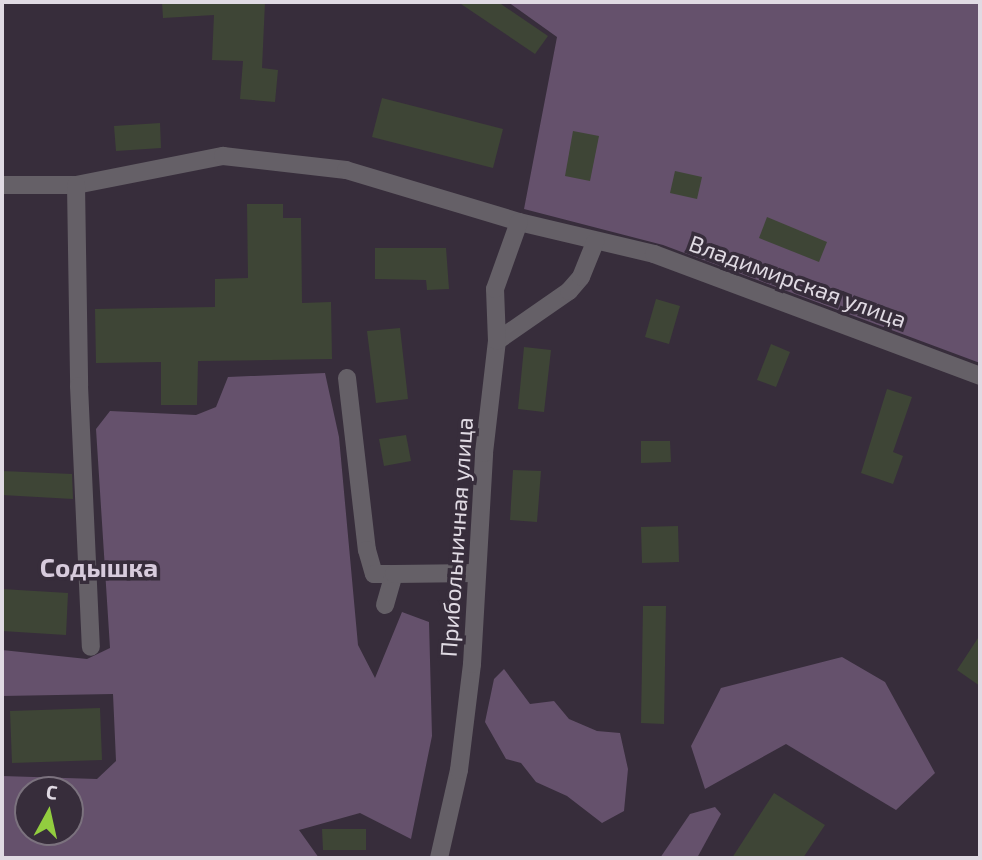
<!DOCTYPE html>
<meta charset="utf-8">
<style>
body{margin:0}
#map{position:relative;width:982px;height:860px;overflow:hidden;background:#372d3b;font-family:"Exo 2",sans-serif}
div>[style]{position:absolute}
.green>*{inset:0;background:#65516c}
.building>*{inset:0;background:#3e4536}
.minor>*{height:18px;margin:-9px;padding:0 9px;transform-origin:9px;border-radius:9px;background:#656067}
span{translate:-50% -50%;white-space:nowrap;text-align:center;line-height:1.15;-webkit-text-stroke:7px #372d3b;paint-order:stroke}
.street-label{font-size:23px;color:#e0dae3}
.quarter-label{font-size:26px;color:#d7cbdc;font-weight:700}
.frame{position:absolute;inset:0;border:4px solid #e0dae3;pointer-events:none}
.north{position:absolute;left:14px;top:776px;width:70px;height:70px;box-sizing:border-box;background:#372d3b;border:2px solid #7b727e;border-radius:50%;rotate:8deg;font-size:19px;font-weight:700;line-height:28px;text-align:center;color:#e0dae3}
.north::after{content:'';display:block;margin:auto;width:24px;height:32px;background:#92cd3f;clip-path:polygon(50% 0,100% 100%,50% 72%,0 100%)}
</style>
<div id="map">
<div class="green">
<div style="clip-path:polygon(508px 2px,980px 2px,980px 363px,663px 245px,524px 209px,557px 37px)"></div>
<div style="clip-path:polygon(evenodd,325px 373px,339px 437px,358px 645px,375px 678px,402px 612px,429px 622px,432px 736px,411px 839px,360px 813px,299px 830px,319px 858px,2px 858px,2px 776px,97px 779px,116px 761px,113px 694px,2px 696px,2px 650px,87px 659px,110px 648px,96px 429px,110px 411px,196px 415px,216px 407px,228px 377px,325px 373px,70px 790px,70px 832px,28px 832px,28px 790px,70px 790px)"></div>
<div style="clip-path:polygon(842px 657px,885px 682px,935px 773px,896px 810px,786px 744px,705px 789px,691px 746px,721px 688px)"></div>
<div style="clip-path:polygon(504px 669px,530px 704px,554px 701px,569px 719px,597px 731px,620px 733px,628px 769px,624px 811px,602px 823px,567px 796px,536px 782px,521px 763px,506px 759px,485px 722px,494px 679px)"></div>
<div style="clip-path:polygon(715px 807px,721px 814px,697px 858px,660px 858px,690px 814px)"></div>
</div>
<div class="building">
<div style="clip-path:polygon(162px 2px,265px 2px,262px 68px,278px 70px,275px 102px,240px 99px,243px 61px,212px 60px,214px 15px,163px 18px)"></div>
<div style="clip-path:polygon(458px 2px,498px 2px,548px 36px,535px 54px)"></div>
<div style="clip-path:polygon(382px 98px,503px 129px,493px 168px,372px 137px)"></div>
<div style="clip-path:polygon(160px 123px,161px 148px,116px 151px,114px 126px)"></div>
<div style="clip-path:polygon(573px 131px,599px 136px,590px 181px,565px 176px)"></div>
<div style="clip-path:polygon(675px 171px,702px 177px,697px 199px,670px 193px)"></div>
<div style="clip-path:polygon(247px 204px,283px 204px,283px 218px,301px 218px,302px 303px,331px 302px,332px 359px,198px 361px,197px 405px,161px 405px,161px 362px,96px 363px,95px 309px,215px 307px,215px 279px,248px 278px)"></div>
<div style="clip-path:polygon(767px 217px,827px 242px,819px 262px,759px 238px)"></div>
<div style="clip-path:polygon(375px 248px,446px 248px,449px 289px,427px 290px,426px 280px,375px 279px)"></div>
<div style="clip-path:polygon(656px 299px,680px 306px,669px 344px,645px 337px)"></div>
<div style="clip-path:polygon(400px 328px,408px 399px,376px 403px,367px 331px)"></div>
<div style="clip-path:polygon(771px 344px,790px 352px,776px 387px,757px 380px)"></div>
<div style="clip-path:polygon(524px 347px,551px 350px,544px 412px,518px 409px)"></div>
<div style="clip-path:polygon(887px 389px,912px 397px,893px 452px,903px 456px,893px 484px,861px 473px)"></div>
<div style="clip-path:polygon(406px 435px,411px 461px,384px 466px,379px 439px)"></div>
<div style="clip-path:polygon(641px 441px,670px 441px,671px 462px,641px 463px)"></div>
<div style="clip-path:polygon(513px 470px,541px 471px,537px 522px,510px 520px)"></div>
<div style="clip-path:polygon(2px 471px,72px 474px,73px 499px,2px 495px)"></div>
<div style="clip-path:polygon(678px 526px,679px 562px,642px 563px,641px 527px)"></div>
<div style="clip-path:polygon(2px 589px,68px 593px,66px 635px,2px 631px)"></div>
<div style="clip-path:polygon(643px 606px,666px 606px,664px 724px,641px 723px)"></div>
<div style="clip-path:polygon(980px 635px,980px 686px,957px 670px)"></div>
<div style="clip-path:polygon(100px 708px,102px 760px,12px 763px,10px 711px)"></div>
<div style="clip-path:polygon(774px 793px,825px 825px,803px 858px,732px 858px)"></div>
<div style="clip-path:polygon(322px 829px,366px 829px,366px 850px,323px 850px)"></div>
</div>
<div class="minor">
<div style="left:2px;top:185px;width:74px"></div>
<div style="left:76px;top:185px;width:150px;rotate:-11.2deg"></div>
<div style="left:223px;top:156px;width:124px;rotate:6.5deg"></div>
<div style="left:346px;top:170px;width:181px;rotate:16.7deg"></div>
<div style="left:519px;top:222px;width:139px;rotate:13.3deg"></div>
<div style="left:654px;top:254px;width:348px;rotate:20.5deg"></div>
<div style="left:76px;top:185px;width:201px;rotate:89.1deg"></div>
<div style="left:79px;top:386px;width:261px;rotate:87.4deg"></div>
<div style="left:497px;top:341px;width:88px;rotate:-34.8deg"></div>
<div style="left:569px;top:291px;width:18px;rotate:-49deg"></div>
<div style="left:581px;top:277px;width:38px;rotate:-68deg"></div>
<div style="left:347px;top:378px;width:173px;rotate:83.4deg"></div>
<div style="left:367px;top:550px;width:25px;rotate:74deg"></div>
<div style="left:374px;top:574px;width:20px"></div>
<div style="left:385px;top:605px;width:32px;rotate:-74deg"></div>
<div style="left:394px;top:574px;width:83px;rotate:-0.7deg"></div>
<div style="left:439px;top:858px;width:90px;rotate:-77.2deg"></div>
<div style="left:459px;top:770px;width:107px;rotate:-83deg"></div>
<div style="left:472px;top:664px;width:211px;rotate:-86.7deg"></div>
<div style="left:484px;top:453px;width:113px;rotate:-83.4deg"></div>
<div style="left:497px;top:341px;width:52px;rotate:-92.2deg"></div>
<div style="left:495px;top:289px;width:71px;rotate:-70.3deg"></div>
</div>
<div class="street-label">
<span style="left:798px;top:281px;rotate:20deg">Владимирская улица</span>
<span style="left:456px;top:537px;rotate:-86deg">Прибольничная улица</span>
</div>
<div class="quarter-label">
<span style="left:99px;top:567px">Содышка</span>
</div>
<div class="frame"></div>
<div class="north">С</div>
</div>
